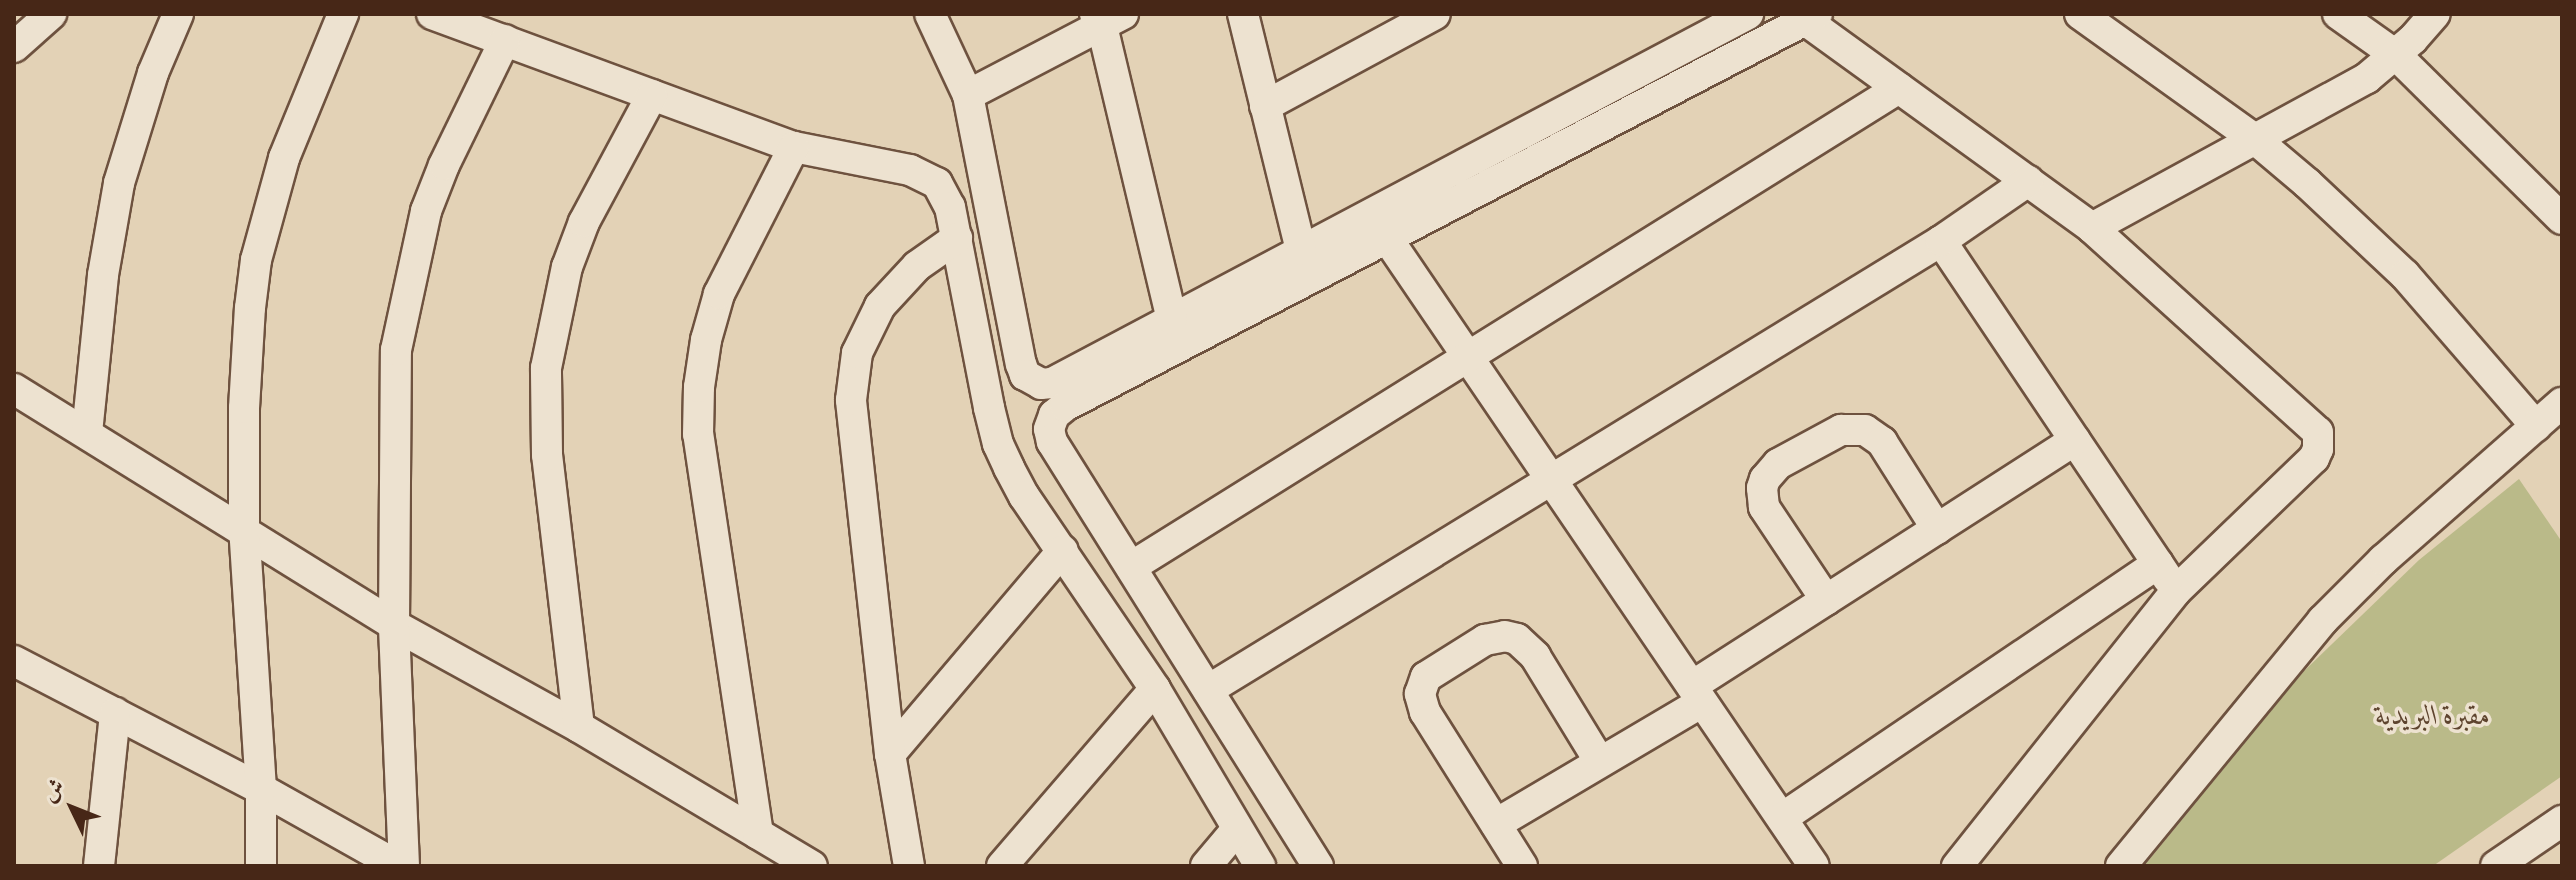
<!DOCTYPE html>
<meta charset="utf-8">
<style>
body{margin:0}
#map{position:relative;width:2576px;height:880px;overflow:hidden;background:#e3d2b6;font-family:Vollkorn,Amiri,serif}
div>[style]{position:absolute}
.green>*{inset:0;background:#baba89}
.roads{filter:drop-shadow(2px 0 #6e523f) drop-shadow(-2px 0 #6e523f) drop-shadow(0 2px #6e523f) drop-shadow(0 -2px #6e523f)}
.street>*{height:30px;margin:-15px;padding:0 15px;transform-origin:15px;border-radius:15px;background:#ede2d0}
span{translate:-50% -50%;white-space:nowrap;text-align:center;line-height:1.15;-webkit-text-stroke:7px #ede2d0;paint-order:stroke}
.park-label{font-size:28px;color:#5e442e;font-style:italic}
.frame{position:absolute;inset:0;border:16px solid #472717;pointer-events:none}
.north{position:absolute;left:32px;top:768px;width:80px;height:80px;-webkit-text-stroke:6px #ede2d0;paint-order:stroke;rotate:313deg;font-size:22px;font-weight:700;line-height:32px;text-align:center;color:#472717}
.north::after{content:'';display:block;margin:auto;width:28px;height:36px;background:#472717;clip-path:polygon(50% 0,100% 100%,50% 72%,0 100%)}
</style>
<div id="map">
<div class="green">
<div style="clip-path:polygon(2519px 479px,2562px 542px,2562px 776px,2433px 866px,2144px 866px,2303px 672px,2419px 560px)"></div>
</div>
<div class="roads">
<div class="street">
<div style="left:432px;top:14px;width:386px;rotate:20.2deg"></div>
<div style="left:794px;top:147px;width:118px;rotate:11.2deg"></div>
<div style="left:910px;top:170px;width:30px;rotate:26deg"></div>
<div style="left:937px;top:183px;width:27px;rotate:62deg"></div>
<div style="left:950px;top:207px;width:205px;rotate:79deg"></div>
<div style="left:989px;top:408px;width:37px;rotate:76deg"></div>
<div style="left:998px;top:444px;width:26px;rotate:65deg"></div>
<div style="left:1009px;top:468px;width:32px;rotate:62deg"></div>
<div style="left:1024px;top:496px;width:233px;rotate:55.8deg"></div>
<div style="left:1155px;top:689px;width:206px;rotate:59.3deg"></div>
<div style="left:930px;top:14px;width:89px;rotate:64.9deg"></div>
<div style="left:968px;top:95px;width:274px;rotate:78.9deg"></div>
<div style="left:1021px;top:364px;width:12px;rotate:70deg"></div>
<div style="left:1025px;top:375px;width:18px;rotate:29deg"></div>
<div style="left:1041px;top:384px;width:11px;rotate:-5deg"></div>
<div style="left:1052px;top:383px;width:788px;rotate:-27.93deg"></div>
<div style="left:1095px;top:14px;width:14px;rotate:60deg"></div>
<div style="left:1102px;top:26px;width:301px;rotate:76.6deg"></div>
<div style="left:1243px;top:14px;width:243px;rotate:76.2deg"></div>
<div style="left:2080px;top:14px;width:216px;rotate:35.6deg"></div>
<div style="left:2256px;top:140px;width:67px;rotate:40.1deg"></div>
<div style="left:2307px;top:183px;width:134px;rotate:43.2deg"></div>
<div style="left:2405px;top:275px;width:200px;rotate:49.1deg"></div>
<div style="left:2338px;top:14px;width:71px;rotate:35.3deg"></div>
<div style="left:2396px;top:55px;width:233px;rotate:44.7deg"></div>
<div style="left:1805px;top:20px;width:354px;rotate:35.9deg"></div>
<div style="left:2092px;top:228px;width:304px;rotate:42.1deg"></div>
<div style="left:2318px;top:432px;width:17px;rotate:90deg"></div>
<div style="left:2318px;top:449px;width:10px;rotate:114deg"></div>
<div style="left:2314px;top:458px;width:192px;rotate:136.1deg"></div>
<div style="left:2176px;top:591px;width:352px;rotate:128.5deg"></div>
<div style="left:14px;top:47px;width:50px;rotate:-41.7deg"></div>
<div style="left:968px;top:95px;width:175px;rotate:-27.6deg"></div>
<div style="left:1265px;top:106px;width:193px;rotate:-28.4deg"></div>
<div style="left:2092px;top:228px;width:313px;rotate:-28.6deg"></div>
<div style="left:2367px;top:78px;width:60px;rotate:-40.3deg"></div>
<div style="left:2413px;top:39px;width:33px;rotate:-49deg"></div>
<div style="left:1387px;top:238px;width:759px;rotate:55.79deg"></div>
<div style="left:1941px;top:241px;width:407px;rotate:56.1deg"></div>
<div style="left:14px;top:389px;width:447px;rotate:31.8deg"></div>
<div style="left:394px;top:625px;width:211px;rotate:28.9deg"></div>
<div style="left:579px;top:727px;width:271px;rotate:30.8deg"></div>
<div style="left:87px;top:433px;width:159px;rotate:-84.2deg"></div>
<div style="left:103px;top:275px;width:93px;rotate:-80.1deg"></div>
<div style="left:119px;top:183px;width:115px;rotate:-72.8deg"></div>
<div style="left:153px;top:73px;width:64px;rotate:-67deg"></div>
<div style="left:1131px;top:567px;width:905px;rotate:-31.95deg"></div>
<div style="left:1826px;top:600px;width:112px;rotate:-123.7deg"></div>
<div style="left:1764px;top:507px;width:19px;rotate:-96deg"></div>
<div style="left:1762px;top:488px;width:9px;rotate:-72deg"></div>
<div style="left:1765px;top:479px;width:20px;rotate:-49deg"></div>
<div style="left:1778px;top:464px;width:72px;rotate:-28.4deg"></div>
<div style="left:1841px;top:430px;width:24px"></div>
<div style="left:1865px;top:430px;width:21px;rotate:35deg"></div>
<div style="left:1882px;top:442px;width:103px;rotate:57.7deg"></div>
<div style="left:14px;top:661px;width:278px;rotate:27.4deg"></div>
<div style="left:261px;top:789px;width:157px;rotate:29.3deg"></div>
<div style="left:1692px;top:686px;width:455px;rotate:-32.7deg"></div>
<div style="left:1208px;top:690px;width:860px;rotate:-31.49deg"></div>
<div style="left:1941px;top:241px;width:106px;rotate:-34.6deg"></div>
<div style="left:579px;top:727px;width:274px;rotate:-96.7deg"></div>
<div style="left:547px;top:455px;width:87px;rotate:-90.7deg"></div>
<div style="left:546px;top:368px;width:103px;rotate:-78.3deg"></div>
<div style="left:567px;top:267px;width:48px;rotate:-69.3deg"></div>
<div style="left:584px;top:222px;width:144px;rotate:-61.8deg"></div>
<div style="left:890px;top:754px;width:267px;rotate:-49.7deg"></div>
<div style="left:1782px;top:818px;width:454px;rotate:-34.1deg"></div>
<div style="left:1496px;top:824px;width:239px;rotate:-30.6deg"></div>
<div style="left:758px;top:834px;width:404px;rotate:-98.5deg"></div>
<div style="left:698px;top:434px;width:47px;rotate:-88.8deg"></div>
<div style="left:699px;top:387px;width:48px;rotate:-81.5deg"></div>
<div style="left:706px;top:340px;width:48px;rotate:-74.2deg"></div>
<div style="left:719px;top:294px;width:165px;rotate:-63deg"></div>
<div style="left:99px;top:866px;width:154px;rotate:-84deg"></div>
<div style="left:261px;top:866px;width:77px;rotate:-90deg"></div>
<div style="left:261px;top:789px;width:261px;rotate:-93.7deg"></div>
<div style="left:244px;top:529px;width:121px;rotate:-90deg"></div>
<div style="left:244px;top:408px;width:100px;rotate:-86.6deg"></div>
<div style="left:250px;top:308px;width:48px;rotate:-82.9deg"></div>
<div style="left:256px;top:260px;width:106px;rotate:-74.6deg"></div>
<div style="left:284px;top:158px;width:156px;rotate:-67.7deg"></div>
<div style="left:404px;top:866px;width:241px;rotate:-92.4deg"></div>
<div style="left:394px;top:625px;width:275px;rotate:-89.6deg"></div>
<div style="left:396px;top:350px;width:142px;rotate:-77.8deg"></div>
<div style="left:426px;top:211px;width:49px;rotate:-68.6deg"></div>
<div style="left:444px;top:165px;width:139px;rotate:-64deg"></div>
<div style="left:909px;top:866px;width:114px;rotate:-99.6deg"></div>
<div style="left:890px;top:754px;width:356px;rotate:-96.3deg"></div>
<div style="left:851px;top:400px;width:47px;rotate:-82.7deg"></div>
<div style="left:857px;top:353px;width:52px;rotate:-63.9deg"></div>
<div style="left:880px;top:306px;width:54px;rotate:-47.2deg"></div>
<div style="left:917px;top:266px;width:49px;rotate:-35deg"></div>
<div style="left:1002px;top:866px;width:234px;rotate:-49.2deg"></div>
<div style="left:1206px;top:866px;width:48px;rotate:-50deg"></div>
<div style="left:1318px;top:866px;width:501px;rotate:-122.1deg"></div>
<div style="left:1052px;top:442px;width:13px;rotate:-103deg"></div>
<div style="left:1049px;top:429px;width:15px;rotate:-70deg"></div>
<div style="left:1054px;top:415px;width:14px;rotate:-39deg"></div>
<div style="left:1065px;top:406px;width:848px;rotate:-27.53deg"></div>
<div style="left:1522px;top:866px;width:182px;rotate:-122.2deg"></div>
<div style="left:1425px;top:712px;width:19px;rotate:-106deg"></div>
<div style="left:1420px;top:694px;width:18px;rotate:-71deg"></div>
<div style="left:1426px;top:677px;width:70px;rotate:-32.1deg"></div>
<div style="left:1485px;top:640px;width:20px;rotate:-11deg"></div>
<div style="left:1505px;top:636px;width:12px;rotate:14deg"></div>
<div style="left:1517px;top:639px;width:25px;rotate:43deg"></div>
<div style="left:1535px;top:656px;width:124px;rotate:58.5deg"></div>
<div style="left:2121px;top:866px;width:318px;rotate:-50.6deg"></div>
<div style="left:2323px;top:620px;width:85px;rotate:-45deg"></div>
<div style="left:2383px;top:560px;width:238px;rotate:-41.3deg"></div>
<div style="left:2496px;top:866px;width:80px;rotate:-34.3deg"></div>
</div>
</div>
<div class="park-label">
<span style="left:2433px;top:717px">مقبرة البريدية</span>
</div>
<div class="frame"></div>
<div class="north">ش</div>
</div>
